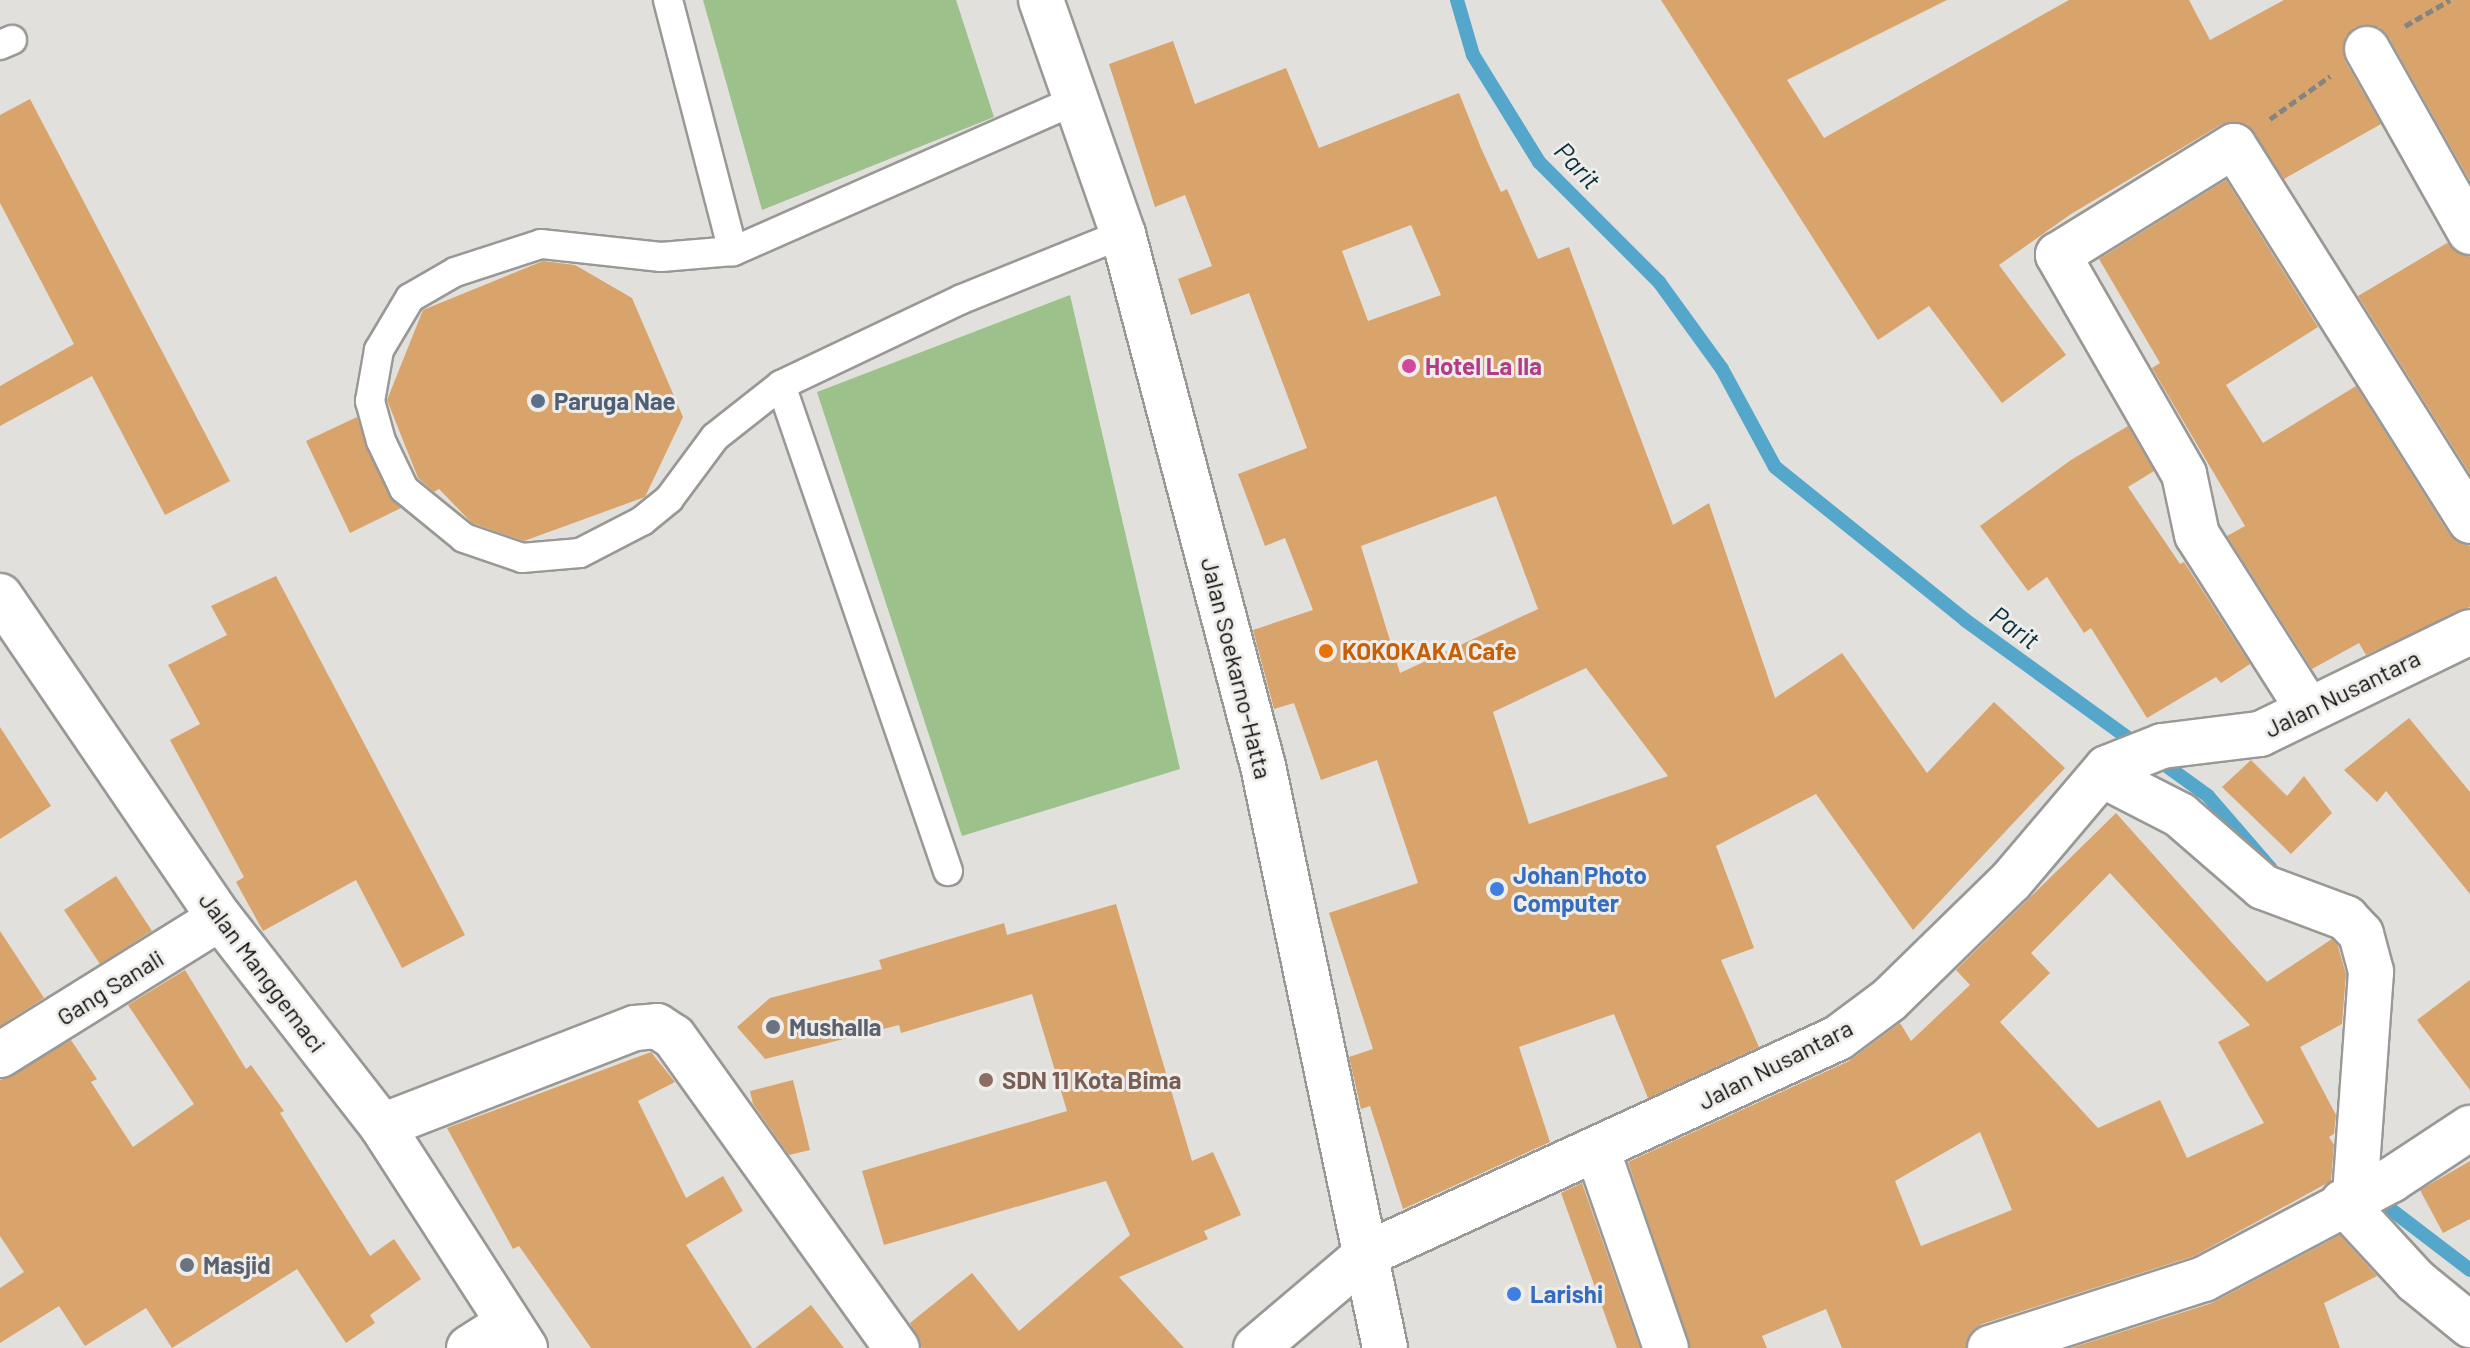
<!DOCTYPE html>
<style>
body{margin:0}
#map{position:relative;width:2470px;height:1348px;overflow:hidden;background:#e1e0dc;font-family:Barlow,sans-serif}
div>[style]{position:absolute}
.green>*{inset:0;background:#9cc18a}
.stream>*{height:14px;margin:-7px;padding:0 7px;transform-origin:7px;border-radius:7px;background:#54a6cb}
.building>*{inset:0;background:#d9a46b}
.path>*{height:5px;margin-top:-2.5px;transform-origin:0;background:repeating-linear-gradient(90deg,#848481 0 8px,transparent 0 12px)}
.roads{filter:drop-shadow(2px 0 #9a9895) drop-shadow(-2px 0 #9a9895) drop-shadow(0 2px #9a9895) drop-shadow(0 -2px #9a9895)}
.lane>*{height:28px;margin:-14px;padding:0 14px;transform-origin:14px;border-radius:14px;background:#fff}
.street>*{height:44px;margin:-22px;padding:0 22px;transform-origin:22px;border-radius:22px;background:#fff}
.highway>*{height:44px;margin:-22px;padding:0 22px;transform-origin:22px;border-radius:22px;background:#fff}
.dots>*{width:22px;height:22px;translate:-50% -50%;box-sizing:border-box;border:4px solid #efedea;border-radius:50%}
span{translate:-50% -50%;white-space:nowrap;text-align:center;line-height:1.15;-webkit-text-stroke:6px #efedea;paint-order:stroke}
.hotel-label{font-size:24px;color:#b23c85;font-weight:700}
.left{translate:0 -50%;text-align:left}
.service-label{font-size:24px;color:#4e5e75;font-weight:700}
.food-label{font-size:24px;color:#c56008;font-weight:700}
.street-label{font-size:24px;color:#0e0e0d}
.shop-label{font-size:24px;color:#366cbe;font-weight:700}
.worship-label{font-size:24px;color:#5b616d;font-weight:700}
.education-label{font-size:24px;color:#785e54;font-weight:700}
.water-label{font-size:26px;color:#072e3e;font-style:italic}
</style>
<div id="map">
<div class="green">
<div style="clip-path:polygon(703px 0,956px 0,994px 117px,762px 210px)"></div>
<div style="clip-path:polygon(1070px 295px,1180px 769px,962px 836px,817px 392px)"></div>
</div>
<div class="stream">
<div style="left:1457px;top:0;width:57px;rotate:73.8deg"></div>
<div style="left:1473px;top:55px;width:126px;rotate:58.3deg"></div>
<div style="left:1539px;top:162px;width:170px;rotate:45deg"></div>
<div style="left:1659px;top:282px;width:107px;rotate:54.1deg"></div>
<div style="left:1722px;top:369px;width:111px;rotate:61.6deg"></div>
<div style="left:1775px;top:467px;width:244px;rotate:38.8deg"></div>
<div style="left:1965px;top:620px;width:300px;rotate:35.9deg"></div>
<div style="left:2208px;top:796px;width:96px;rotate:49.2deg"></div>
<div style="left:2380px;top:1193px;width:17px;rotate:59deg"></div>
<div style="left:2389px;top:1208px;width:102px;rotate:37.4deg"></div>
</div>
<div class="building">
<div style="clip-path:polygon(1661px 0,1947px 0,1787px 80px,1824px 138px,2069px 0,2189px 0,2210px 40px,2284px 0,2470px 0,2470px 181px,2388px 36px,2379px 27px,2355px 27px,2345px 37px,2345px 61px,2381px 124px,2284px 179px,2246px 124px,2222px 124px,2071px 214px,1999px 265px,2066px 355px,2002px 403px,1929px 306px,1878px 340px)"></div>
<div style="clip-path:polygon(evenodd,1173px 41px,1195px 104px,1286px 68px,1319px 148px,1459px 93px,1481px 148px,1501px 192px,1507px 189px,1538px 259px,1569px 247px,1673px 525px,1709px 503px,1775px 698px,1842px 653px,1927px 773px,1994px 702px,2065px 768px,1913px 930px,1816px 794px,1716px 846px,1754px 948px,1721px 960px,1759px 1047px,1648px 1098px,1614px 1014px,1519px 1047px,1550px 1142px,1403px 1209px,1370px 1106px,1361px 1109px,1349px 1057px,1373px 1049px,1329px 913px,1418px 883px,1377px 760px,1321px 780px,1294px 703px,1274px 709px,1253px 630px,1313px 610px,1285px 538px,1265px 546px,1238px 474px,1307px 448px,1249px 293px,1191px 315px,1178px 279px,1212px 266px,1185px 195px,1155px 207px,1109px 64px,1173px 41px,1411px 225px,1441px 295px,1368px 321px,1342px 251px,1411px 225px,1173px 41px,1496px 496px,1538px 609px,1400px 673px,1361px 546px,1496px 496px,1173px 41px,1586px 668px,1668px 776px,1529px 824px,1493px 712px,1586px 668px)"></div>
<div style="clip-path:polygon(30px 99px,230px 481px,165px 515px,92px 376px,0 426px,0 386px,74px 344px,0 203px,0 115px)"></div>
<div style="clip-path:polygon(2226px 180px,2318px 327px,2226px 385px,2263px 443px,2356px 386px,2449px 534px,2470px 546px,2470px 607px,2366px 655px,2359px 643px,2312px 669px,2227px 536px,2245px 526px,2152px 368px,2160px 363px,2099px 259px)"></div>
<div style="clip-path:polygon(2447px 243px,2470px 257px,2470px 474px,2358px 296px)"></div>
<div style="clip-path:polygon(543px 261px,575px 265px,632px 298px,683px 417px,645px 497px,524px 541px,472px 523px,439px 489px,434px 492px,418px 478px,387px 400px,423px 310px)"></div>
<div style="clip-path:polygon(357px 417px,389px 496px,401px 508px,350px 533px,306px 441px)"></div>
<div style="clip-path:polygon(2128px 426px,2154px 471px,2128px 487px,2180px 564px,2184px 562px,2250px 664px,2221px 683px,2216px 677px,2147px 718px,2091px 628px,2084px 633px,2047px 577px,2028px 591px,1980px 526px,2071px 460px)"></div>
<div style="clip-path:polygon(276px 576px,465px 935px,402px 968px,356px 880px,263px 931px,236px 882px,244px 877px,170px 740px,200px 724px,168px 665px,227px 635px,211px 606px)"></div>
<div style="clip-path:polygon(2409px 718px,2470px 792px,2470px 894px,2386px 791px,2377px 802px,2344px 770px)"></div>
<div style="clip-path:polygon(0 727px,51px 806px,0 839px)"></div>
<div style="clip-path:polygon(2251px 760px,2287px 796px,2304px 776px,2332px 813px,2291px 854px,2222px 787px)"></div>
<div style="clip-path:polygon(evenodd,2116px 813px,2267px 982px,2332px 939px,2338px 946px,2346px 974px,2342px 1024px,2300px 1047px,2336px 1115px,2334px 1134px,2329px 1137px,2334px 1145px,2331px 1181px,2194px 1256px,1982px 1324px,1971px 1332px,1966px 1348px,1842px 1348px,1826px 1309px,1762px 1336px,1767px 1348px,1690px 1348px,1628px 1162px,1849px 1061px,1900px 1023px,1911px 1041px,1970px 985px,1956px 970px,2116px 813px,2110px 873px,2250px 1025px,2218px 1042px,2264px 1123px,2187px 1158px,2160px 1100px,2098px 1128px,2000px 1022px,2050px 973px,2031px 953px,2110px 873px,2116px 813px,1980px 1132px,2012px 1210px,1921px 1246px,1895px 1181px,1980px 1132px)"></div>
<div style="clip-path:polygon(116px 876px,152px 931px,100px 964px,64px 910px)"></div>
<div style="clip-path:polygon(1116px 904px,1192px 1161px,1213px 1152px,1241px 1215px,1204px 1231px,1208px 1239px,1119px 1277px,1184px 1348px,922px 1348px,910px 1323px,972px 1273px,1019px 1331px,1130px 1235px,1106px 1181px,884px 1245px,862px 1171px,1067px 1111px,1032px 994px,901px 1033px,899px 1025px,765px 1059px,737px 1027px,770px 998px,882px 969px,879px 960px,1004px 923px,1007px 935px)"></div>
<div style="clip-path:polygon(0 931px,44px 998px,0 1026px)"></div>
<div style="clip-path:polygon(185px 970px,246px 1069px,251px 1065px,284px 1111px,280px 1113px,370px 1256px,394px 1239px,421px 1279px,370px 1315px,375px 1323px,346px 1343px,297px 1269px,172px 1348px,146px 1308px,85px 1346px,59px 1306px,0 1343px,0 1288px,24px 1272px,0 1236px,0 1080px,71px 1040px,97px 1079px,91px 1082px,133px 1147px,194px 1104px,128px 1005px)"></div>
<div style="clip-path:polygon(2470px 980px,2470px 1090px,2417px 1020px)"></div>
<div style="clip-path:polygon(651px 1052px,675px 1082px,638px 1101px,686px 1198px,723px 1176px,743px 1211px,686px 1245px,752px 1348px,591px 1348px,519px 1246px,513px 1249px,447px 1128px)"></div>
<div style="clip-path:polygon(793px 1080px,810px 1150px,789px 1155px,753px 1104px,750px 1091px)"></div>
<div style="clip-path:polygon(2470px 1161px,2470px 1219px,2443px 1233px,2420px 1190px)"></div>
<div style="clip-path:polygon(1582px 1183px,1640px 1348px,1617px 1348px,1561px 1193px)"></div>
<div style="clip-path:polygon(2340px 1235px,2377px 1276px,2324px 1303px,2340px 1348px,2071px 1348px,2212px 1303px)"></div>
<div style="clip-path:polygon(811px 1305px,844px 1348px,755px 1348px)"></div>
</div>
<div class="path">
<div style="left:2405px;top:26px;width:52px;rotate:-30deg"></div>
<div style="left:2270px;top:119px;width:74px;rotate:-35.6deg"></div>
</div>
<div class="roads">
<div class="lane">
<div style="left:668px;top:0;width:259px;rotate:75.5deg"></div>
<div style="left:0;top:45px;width:13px;rotate:-23deg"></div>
<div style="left:1076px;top:100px;width:375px;rotate:156.2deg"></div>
<div style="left:733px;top:251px;width:72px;rotate:175.2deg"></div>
<div style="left:661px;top:257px;width:121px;rotate:-173.8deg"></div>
<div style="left:541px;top:244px;width:90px;rotate:162deg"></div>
<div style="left:455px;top:272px;width:52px;rotate:150deg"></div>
<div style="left:410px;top:298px;width:61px;rotate:120.8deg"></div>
<div style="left:379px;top:350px;width:52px;rotate:100deg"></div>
<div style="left:370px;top:401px;width:41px;rotate:74.6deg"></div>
<div style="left:381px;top:441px;width:53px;rotate:64.4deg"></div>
<div style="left:404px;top:489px;width:77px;rotate:39.2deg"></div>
<div style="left:464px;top:538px;width:61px;rotate:19deg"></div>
<div style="left:522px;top:558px;width:58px;rotate:-4.9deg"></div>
<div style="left:580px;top:553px;width:70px;rotate:-27.3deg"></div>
<div style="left:642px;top:521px;width:35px;rotate:-39deg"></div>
<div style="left:669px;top:499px;width:77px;rotate:-53.4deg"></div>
<div style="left:715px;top:437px;width:84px;rotate:-38.2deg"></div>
<div style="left:781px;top:385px;width:200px;rotate:-25.4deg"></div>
<div style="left:962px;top:299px;width:174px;rotate:-22deg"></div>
<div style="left:781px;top:385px;width:514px;rotate:71.04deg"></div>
</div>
<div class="street">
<div style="left:2367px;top:49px;width:210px;rotate:60.6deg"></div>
<div style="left:0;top:596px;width:390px;rotate:55.7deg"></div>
<div style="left:220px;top:918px;width:264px;rotate:52.1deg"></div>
<div style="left:382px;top:1126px;width:264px;rotate:57.2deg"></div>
<div style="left:2308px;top:709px;width:206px;rotate:-122.5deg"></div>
<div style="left:2197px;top:535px;width:62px;rotate:-102deg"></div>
<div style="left:2184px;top:474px;width:253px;rotate:-119.9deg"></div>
<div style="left:2058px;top:255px;width:207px;rotate:-31.8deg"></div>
<div style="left:2234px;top:146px;width:443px;rotate:57.8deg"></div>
<div style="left:2102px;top:775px;width:88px;rotate:27.1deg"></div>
<div style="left:2180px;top:815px;width:110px;rotate:40.9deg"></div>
<div style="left:2263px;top:887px;width:89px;rotate:20.5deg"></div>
<div style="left:2346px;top:918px;width:22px;rotate:47deg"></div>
<div style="left:2361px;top:934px;width:39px;rotate:75deg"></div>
<div style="left:2371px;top:972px;width:226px;rotate:94.1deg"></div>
<div style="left:0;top:1055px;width:259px;rotate:-31.9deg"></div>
<div style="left:382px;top:1126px;width:271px;rotate:-21.2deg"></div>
<div style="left:635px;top:1028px;width:22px;rotate:-5deg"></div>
<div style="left:657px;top:1026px;width:20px;rotate:33deg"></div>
<div style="left:674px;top:1037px;width:383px;rotate:54.4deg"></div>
<div style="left:1597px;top:1149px;width:211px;rotate:70.9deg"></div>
<div style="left:2343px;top:1202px;width:108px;rotate:47.3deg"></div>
<div style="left:2416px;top:1281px;width:70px;rotate:39.2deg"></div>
<div style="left:469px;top:1348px;width:46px;rotate:-32.7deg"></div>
<div style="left:1256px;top:1348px;width:145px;rotate:-40.3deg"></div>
<div style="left:1367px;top:1254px;width:518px;rotate:-24.64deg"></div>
<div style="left:1838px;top:1038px;width:64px;rotate:-36.7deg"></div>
<div style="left:1889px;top:1000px;width:170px;rotate:-44.3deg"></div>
<div style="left:2011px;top:881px;width:148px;rotate:-49.7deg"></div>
<div style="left:2107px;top:768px;width:59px;rotate:-21.8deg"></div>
<div style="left:2162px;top:746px;width:99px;rotate:-7deg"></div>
<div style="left:2260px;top:734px;width:233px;rotate:-25.9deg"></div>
<div style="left:1990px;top:1348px;width:225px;rotate:-17.9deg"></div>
<div style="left:2204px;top:1279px;width:212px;rotate:-27.9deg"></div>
<div style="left:2391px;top:1180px;width:95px;rotate:-33.4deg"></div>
</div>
<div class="highway">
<div style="left:1041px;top:0;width:248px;rotate:70.7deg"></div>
<div style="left:1123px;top:234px;width:550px;rotate:75.26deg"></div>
<div style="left:1263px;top:766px;width:595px;rotate:78.16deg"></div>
</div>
</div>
<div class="dots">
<div style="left:1409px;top:366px;background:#d1479c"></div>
<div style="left:538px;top:401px;background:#5c6f8a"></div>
<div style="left:1326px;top:651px;background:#e8710a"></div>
<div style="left:1497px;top:889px;background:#3f7fe0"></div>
<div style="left:773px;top:1027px;background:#6b7280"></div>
<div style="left:986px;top:1080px;background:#8d6e63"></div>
<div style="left:187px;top:1265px;background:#6b7280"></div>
<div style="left:1514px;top:1294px;background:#3f7fe0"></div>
</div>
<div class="hotel-label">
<span class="left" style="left:1425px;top:366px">Hotel La Ila</span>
</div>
<div class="service-label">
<span class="left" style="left:554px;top:401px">Paruga Nae</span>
</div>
<div class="food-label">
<span class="left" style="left:1342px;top:651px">KOKOKAKA Cafe</span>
</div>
<div class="street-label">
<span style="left:1237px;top:668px;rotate:76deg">Jalan Soekarno-Hatta</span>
<span style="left:2342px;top:693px;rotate:-26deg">Jalan Nusantara</span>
<span style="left:263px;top:972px;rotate:53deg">Jalan Manggemaci</span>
<span style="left:110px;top:987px;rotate:-32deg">Gang Sanali</span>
<span style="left:1775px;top:1064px;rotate:-27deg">Jalan Nusantara</span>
</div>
<div class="shop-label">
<span class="left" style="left:1513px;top:889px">Johan Photo<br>Computer</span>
<span class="left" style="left:1530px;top:1294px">Larishi</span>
</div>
<div class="worship-label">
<span class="left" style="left:789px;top:1027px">Mushalla</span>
<span class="left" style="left:203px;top:1265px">Masjid</span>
</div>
<div class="education-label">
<span class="left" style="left:1002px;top:1080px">SDN 11 Kota Bima</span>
</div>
<div class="water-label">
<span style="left:1578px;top:165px;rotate:47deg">Parit</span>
<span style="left:2015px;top:627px;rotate:36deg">Parit</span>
</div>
</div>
